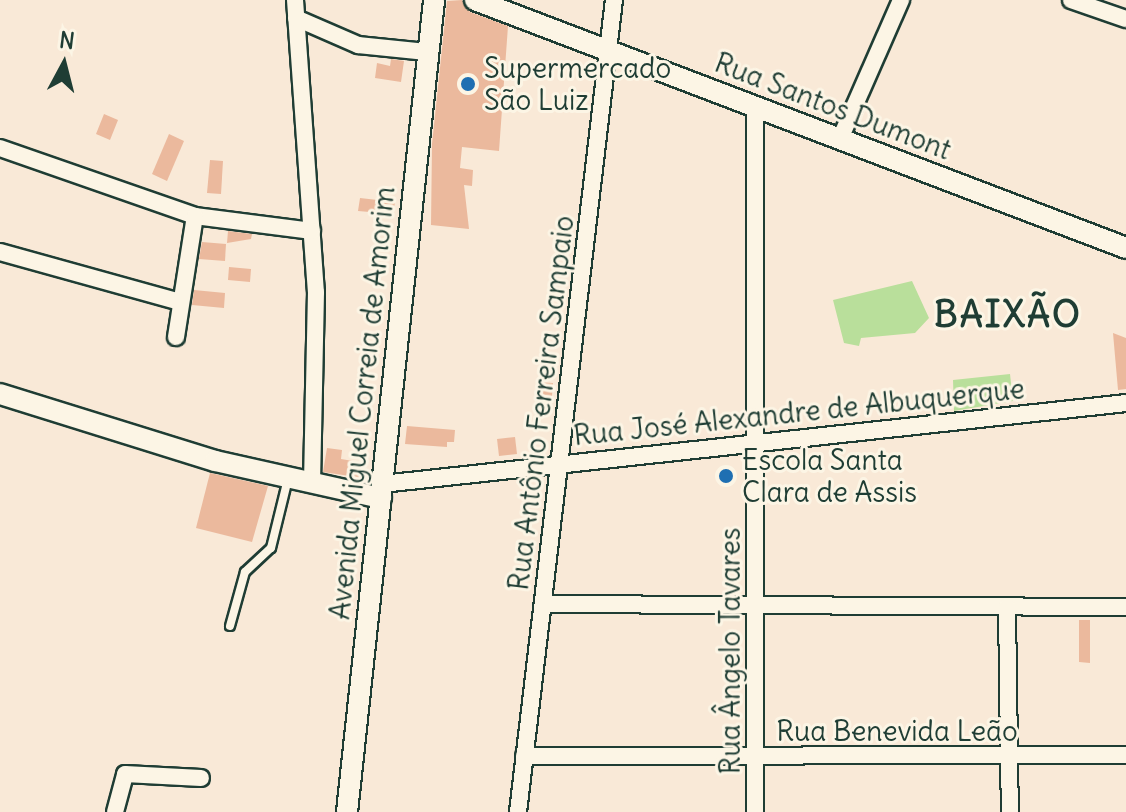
<!DOCTYPE html>
<meta charset="utf-8">
<style>
body{margin:0}
#map{position:relative;width:1126px;height:812px;overflow:hidden;background:#f9e9d7;font-family:Delius,sans-serif}
div>[style]{position:absolute}
.green>*{inset:0;background:#b9df9b}
.building>*{inset:0;background:#ebb99d}
.roads{filter:drop-shadow(2px 0 #1f3d34) drop-shadow(-2px 0 #1f3d34) drop-shadow(0 2px #1f3d34) drop-shadow(0 -2px #1f3d34)}
.service>*{height:8px;margin:-4px;padding:0 4px;transform-origin:4px;border-radius:4px;background:#fcf5e5}
.minor>*{height:16px;margin:-8px;padding:0 8px;transform-origin:8px;border-radius:8px;background:#fcf5e5}
.tertiary>*{height:20px;margin:-10px;padding:0 10px;transform-origin:10px;border-radius:10px;background:#fcf5e5}
.dots>*{width:22px;height:22px;translate:-50% -50%;box-sizing:border-box;border:4px solid #fcf5e5;border-radius:50%}
span{translate:-50% -50%;white-space:nowrap;text-align:center;line-height:1.15;-webkit-text-stroke:6px #fcf5e5;paint-order:stroke}
.poi-label{font-size:28px;color:#1f3d34}
.left{translate:0 -50%;text-align:left}
.street-label{font-size:28px;color:#1f3d34}
.district-label{font-size:36px;color:#1f3d34;font-weight:700;letter-spacing:2px}
.north{position:absolute;left:24px;top:24px;width:80px;height:80px;-webkit-text-stroke:6px #fcf5e5;paint-order:stroke;rotate:7deg;font-size:22px;font-weight:700;line-height:32px;text-align:center;color:#1f3d34}
.north::after{content:'';display:block;margin:auto;width:28px;height:36px;background:#1f3d34;clip-path:polygon(50% 0,100% 100%,50% 72%,0 100%)}
</style>
<div id="map">
<div class="green">
<div style="clip-path:polygon(912px 281px,929px 318px,915px 333px,861px 338px,859px 346px,844px 343px,833px 300px)"></div>
<div style="clip-path:polygon(1010px 374px,1013px 401px,954px 411px,953px 380px)"></div>
</div>
<div class="building">
<div style="clip-path:polygon(462px 0,470px 12px,508px 26px,499px 151px,462px 147px,460px 168px,473px 170px,472px 186px,464px 185px,469px 229px,431px 225px,432px 144px,447px 1px)"></div>
<div style="clip-path:polygon(391px 59px,404px 61px,401px 82px,375px 78px,377px 63px,390px 66px)"></div>
<div style="clip-path:polygon(104px 114px,118px 120px,110px 140px,96px 134px)"></div>
<div style="clip-path:polygon(169px 134px,184px 141px,167px 181px,152px 174px)"></div>
<div style="clip-path:polygon(210px 160px,223px 161px,221px 194px,207px 193px)"></div>
<div style="clip-path:polygon(360px 198px,395px 202px,393px 214px,358px 211px)"></div>
<div style="clip-path:polygon(228px 231px,252px 234px,251px 239px,227px 243px)"></div>
<div style="clip-path:polygon(202px 242px,226px 244px,225px 261px,199px 259px)"></div>
<div style="clip-path:polygon(229px 267px,251px 269px,250px 282px,228px 280px)"></div>
<div style="clip-path:polygon(194px 290px,225px 293px,224px 308px,192px 305px)"></div>
<div style="clip-path:polygon(1113px 333px,1126px 338px,1126px 389px,1118px 390px)"></div>
<div style="clip-path:polygon(537px 382px,553px 383px,552px 396px,536px 394px)"></div>
<div style="clip-path:polygon(407px 426px,455px 430px,454px 442px,447px 442px,447px 447px,405px 444px)"></div>
<div style="clip-path:polygon(515px 437px,517px 454px,499px 456px,497px 439px)"></div>
<div style="clip-path:polygon(327px 448px,342px 450px,341px 459px,365px 463px,363px 478px,323px 472px)"></div>
<div style="clip-path:polygon(210px 473px,268px 486px,252px 542px,196px 528px)"></div>
<div style="clip-path:polygon(1079px 620px,1090px 620px,1090px 663px,1079px 662px)"></div>
</div>
<div class="roads">
<div class="service">
<div style="left:230px;top:626px;width:56px;rotate:-74.5deg"></div>
<div style="left:245px;top:572px;width:35px;rotate:-43deg"></div>
<div style="left:271px;top:548px;width:71px;rotate:-76.2deg"></div>
</div>
<div class="minor">
<div style="left:295px;top:0;width:293px;rotate:85.9deg"></div>
<div style="left:316px;top:292px;width:190px;rotate:91.2deg"></div>
<div style="left:1071px;top:0;width:58px;rotate:19.1deg"></div>
<div style="left:296px;top:18px;width:68px;rotate:23.5deg"></div>
<div style="left:358px;top:45px;width:69px;rotate:5.8deg"></div>
<div style="left:755px;top:106px;width:706px;rotate:90deg"></div>
<div style="left:840px;top:139px;width:152px;rotate:-66.3deg"></div>
<div style="left:0;top:148px;width:207px;rotate:19.2deg"></div>
<div style="left:195px;top:216px;width:118px;rotate:7.3deg"></div>
<div style="left:0;top:252px;width:187px;rotate:15.5deg"></div>
<div style="left:176px;top:337px;width:122px;rotate:-81.1deg"></div>
<div style="left:382px;top:484px;width:748px;rotate:-6.21deg"></div>
<div style="left:544px;top:604px;width:582px;rotate:0.3deg"></div>
<div style="left:1007px;top:607px;width:205px;rotate:89.2deg"></div>
<div style="left:524px;top:756px;width:602px;rotate:-0.1deg"></div>
<div style="left:115px;top:812px;width:39px;rotate:-75deg"></div>
<div style="left:125px;top:774px;width:76px;rotate:3deg"></div>
<div style="left:518px;top:812px;width:818px;rotate:-83.26deg"></div>
</div>
<div class="tertiary">
<div style="left:475px;top:0;width:697px;rotate:20.85deg"></div>
<div style="left:0;top:394px;width:225px;rotate:17.3deg"></div>
<div style="left:215px;top:461px;width:170px;rotate:12.6deg"></div>
<div style="left:347px;top:812px;width:817px;rotate:-83.88deg"></div>
</div>
</div>
<div class="dots">
<div style="left:468px;top:84px;background:#1f6fb2"></div>
<div style="left:726px;top:476px;background:#1f6fb2"></div>
</div>
<div class="poi-label">
<span class="left" style="left:484px;top:84px">Supermercado<br>São Luiz</span>
<span class="left" style="left:742px;top:476px">Escola Santa<br>Clara de Assis</span>
</div>
<div class="street-label">
<span style="left:833px;top:106px;rotate:21deg">Rua Santos Dumont</span>
<span style="left:362px;top:403px;rotate:-84deg">Avenida Miguel Correia de Amorim</span>
<span style="left:541px;top:403px;rotate:-83deg">Rua Antônio Ferreira Sampaio</span>
<span style="left:799px;top:412px;rotate:-6deg">Rua José Alexandre de Albuquerque</span>
<span style="left:730px;top:651px;rotate:-90deg">Rua Ângelo Tavares</span>
<span style="left:897px;top:731px">Rua Benevida Leão</span>
</div>
<div class="district-label">
<span style="left:1008px;top:315px">BAIXÃO</span>
</div>
<div class="north">N</div>
</div>
